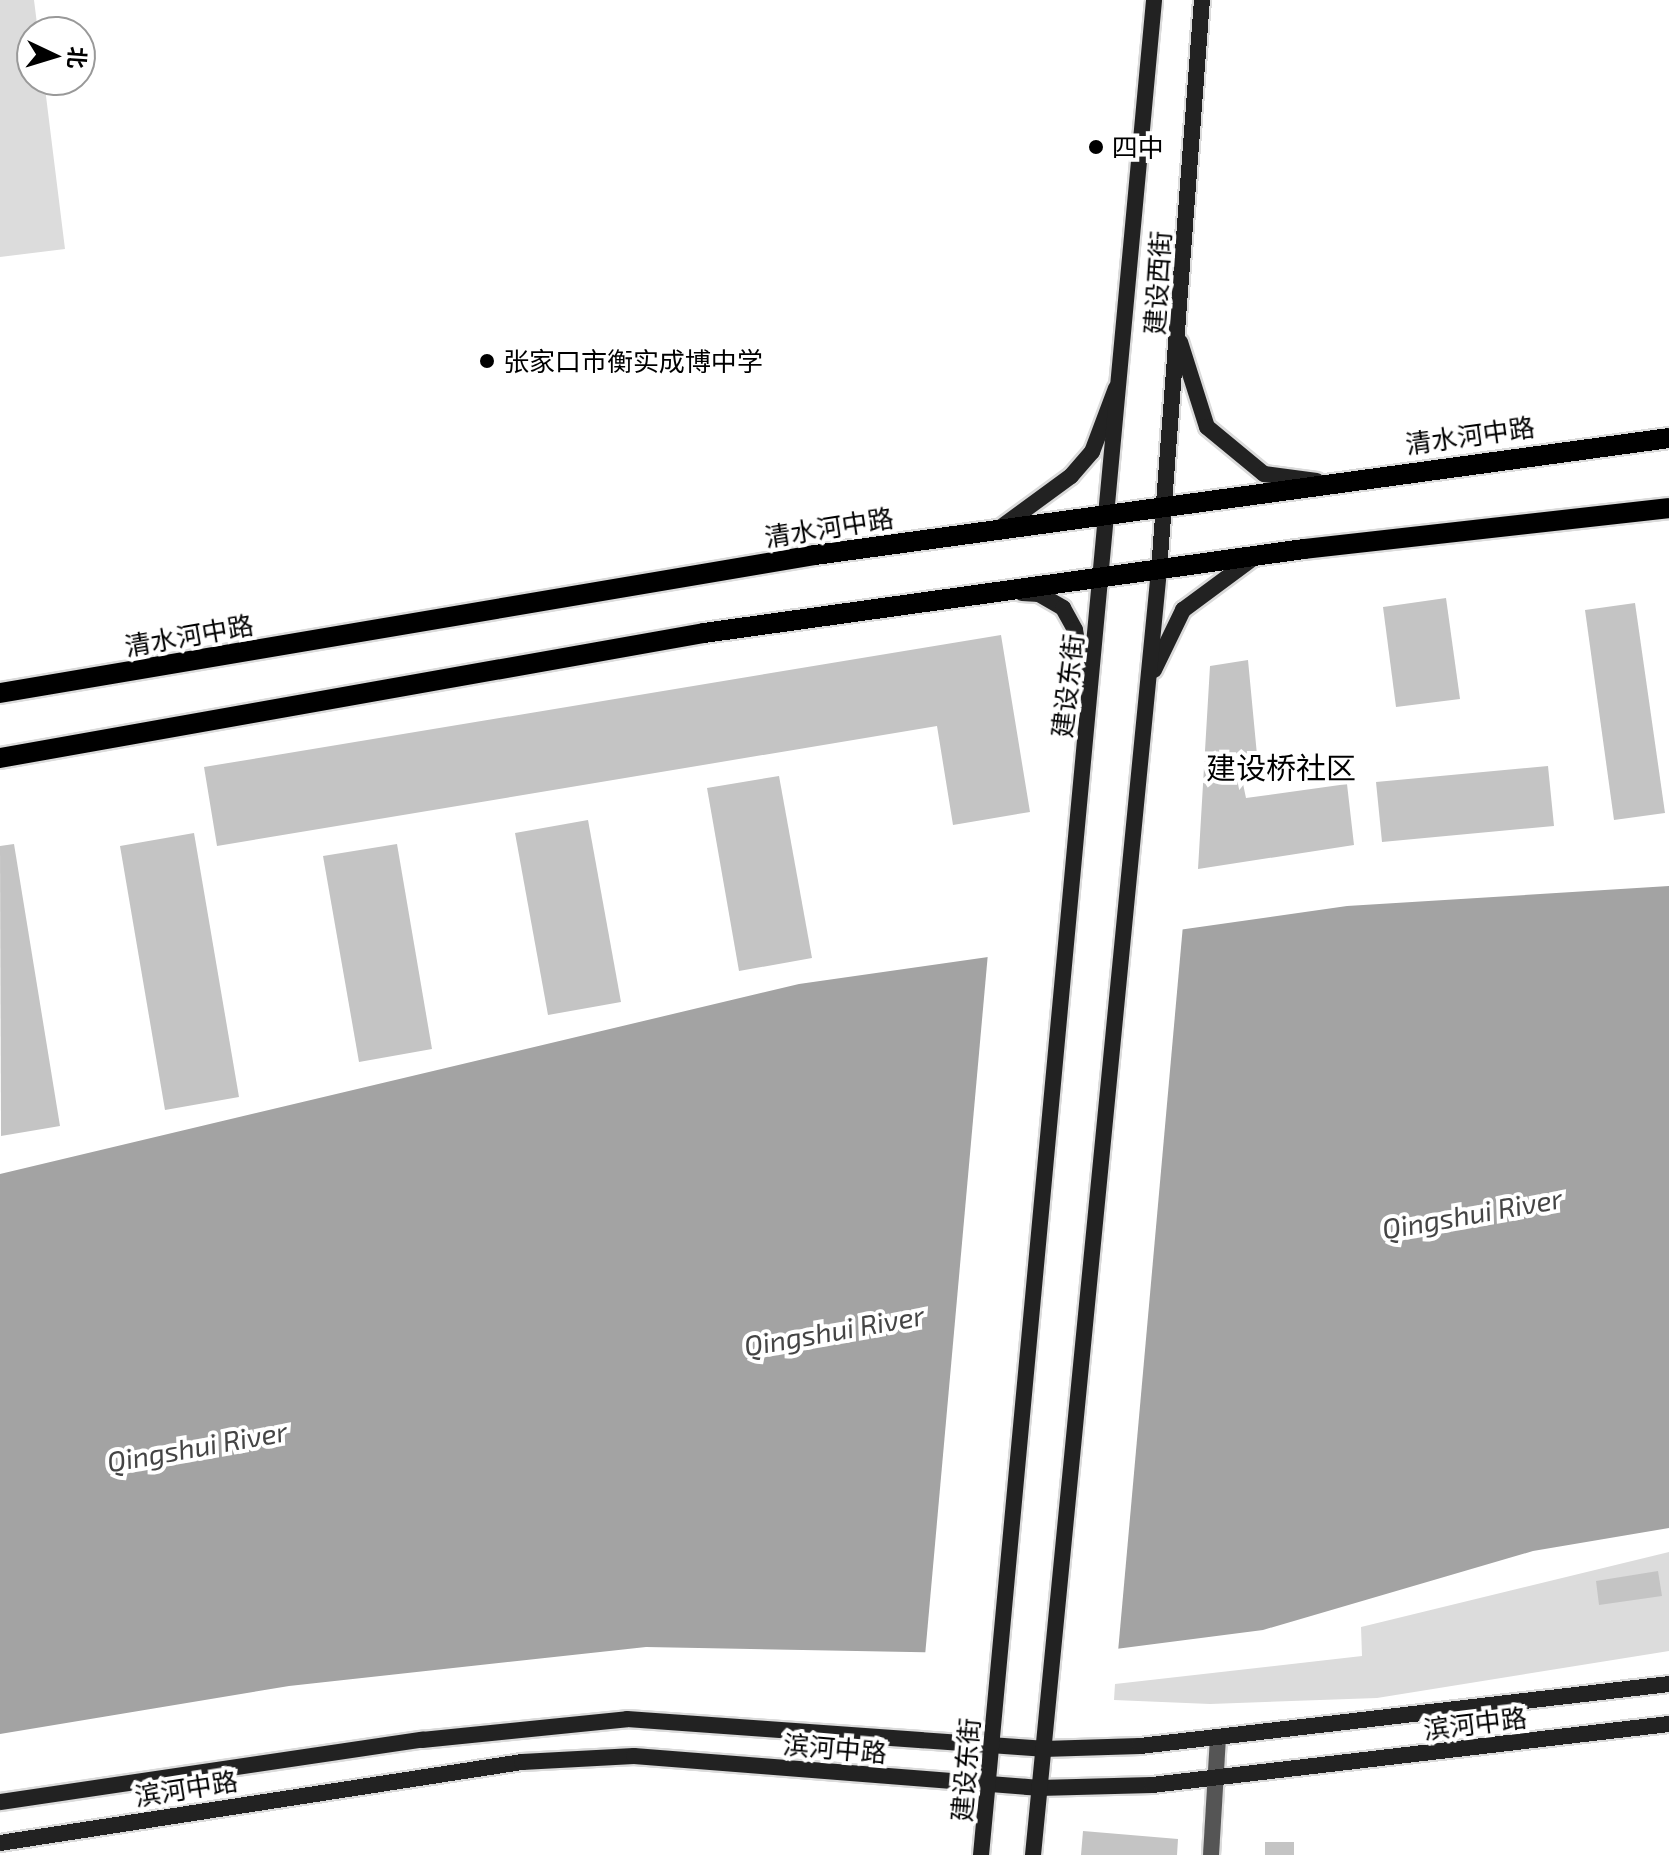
<!DOCTYPE html>
<meta charset="utf-8">
<style>
body{margin:0}
#map{position:relative;width:1669px;height:1855px;overflow:hidden;background:#fff;font-family:"Exo 2","Noto Sans SC",sans-serif}
div>[style]{position:absolute}
.green>*{inset:0;background:#dcdcdc}
.water>*{inset:0;background:#a3a3a3}
.pier>*{inset:0;background:#fff}
.building>*{inset:0;background:#c4c4c4}
.roads{filter:drop-shadow(2px 0 #dbdbdb) drop-shadow(-2px 0 #dbdbdb) drop-shadow(0 2px #dbdbdb) drop-shadow(0 -2px #dbdbdb)}
.service>*{height:16px;margin:-8px;padding:0 8px;transform-origin:8px;border-radius:8px;background:#555}
.secondary>*{height:16px;margin:-8px;padding:0 8px;transform-origin:8px;border-radius:8px;background:#222}
.primary>*{height:20px;margin:-10px;padding:0 10px;transform-origin:10px;border-radius:10px;background:#000}
.dots>*{width:22px;height:22px;translate:-50% -50%;box-sizing:border-box;border:4px solid #fff;border-radius:50%}
span{translate:-50% -50%;white-space:nowrap;text-align:center;line-height:1.15;-webkit-text-stroke:8px #fff;paint-order:stroke}
.poi-label{font-size:26px;color:#000}
.left{translate:0 -50%;text-align:left}
.street-label{font-size:26px;color:#000}
.water-label{font-size:28px;color:#444;font-style:italic}
.quarter-label{font-size:30px;color:#000}
.north{position:absolute;left:16px;top:16px;width:80px;height:80px;box-sizing:border-box;background:#fff;border:2px solid #999;border-radius:50%;rotate:94deg;font-size:22px;font-weight:700;line-height:32px;text-align:center;color:#000}
.north::after{content:'';display:block;margin:auto;width:28px;height:36px;background:#000;clip-path:polygon(50% 0,100% 100%,50% 72%,0 100%)}
</style>
<div id="map">
<div class="green">
<div style="clip-path:polygon(0 0,34px 0,38px 32px,32px 32px,32px 80px,44px 80px,65px 249px,0 257px)"></div>
<div style="clip-path:polygon(1669px 1552px,1669px 1651px,1377px 1698px,1210px 1704px,1114px 1700px,1115px 1684px,1362px 1656px,1361px 1627px)"></div>
</div>
<div class="water">
<div style="clip-path:polygon(1669px 886px,1669px 1528px,1533px 1551px,1263px 1630px,1069px 1655px,646px 1647px,289px 1686px,0 1734px,0 1174px,799px 984px,1347px 906px)"></div>
</div>
<div class="pier">
<div style="clip-path:polygon(1183px 925px,1118px 1652px,1069px 1659px,925px 1656px,988px 953px)"></div>
</div>
<div class="building">
<div style="clip-path:polygon(1446px 598px,1460px 699px,1396px 707px,1383px 607px)"></div>
<div style="clip-path:polygon(1635px 603px,1665px 813px,1614px 820px,1585px 610px)"></div>
<div style="clip-path:polygon(1001px 635px,1030px 812px,953px 825px,937px 726px,217px 846px,204px 767px)"></div>
<div style="clip-path:polygon(1248px 660px,1259px 776px,1242px 779px,1246px 798px,1347px 784px,1354px 845px,1198px 869px,1210px 666px)"></div>
<div style="clip-path:polygon(1548px 766px,1554px 826px,1382px 842px,1376px 782px)"></div>
<div style="clip-path:polygon(779px 776px,812px 958px,739px 971px,707px 788px)"></div>
<div style="clip-path:polygon(588px 820px,621px 1002px,548px 1015px,515px 833px)"></div>
<div style="clip-path:polygon(194px 833px,239px 1097px,165px 1110px,120px 846px)"></div>
<div style="clip-path:polygon(14px 844px,60px 1126px,1px 1136px,0 846px)"></div>
<div style="clip-path:polygon(397px 844px,432px 1049px,359px 1062px,323px 856px)"></div>
<div style="clip-path:polygon(1658px 1571px,1662px 1596px,1599px 1605px,1596px 1581px)"></div>
<div style="clip-path:polygon(1083px 1831px,1178px 1839px,1177px 1855px,1081px 1855px)"></div>
<div style="clip-path:polygon(1265px 1842px,1294px 1842px,1294px 1855px,1265px 1855px)"></div>
</div>
<div class="roads">
<div class="service">
<div style="left:1211px;top:1855px;width:118px;rotate:-86.6deg"></div>
</div>
<div class="secondary">
<div style="left:1180px;top:342px;width:89px;rotate:72.4deg"></div>
<div style="left:1207px;top:427px;width:74px;rotate:39.5deg"></div>
<div style="left:1264px;top:474px;width:53px;rotate:7.5deg"></div>
<div style="left:1000px;top:528px;width:88px;rotate:-36.2deg"></div>
<div style="left:1071px;top:476px;width:32px;rotate:-49deg"></div>
<div style="left:1092px;top:452px;width:68px;rotate:-69.4deg"></div>
<div style="left:1022px;top:593px;width:17px;rotate:3deg"></div>
<div style="left:1039px;top:594px;width:28px;rotate:30deg"></div>
<div style="left:1063px;top:608px;width:25px;rotate:61deg"></div>
<div style="left:1075px;top:630px;width:55px;rotate:79.5deg"></div>
<div style="left:1154px;top:670px;width:67px;rotate:-64.2deg"></div>
<div style="left:1183px;top:610px;width:86px;rotate:-36.5deg"></div>
<div style="left:0;top:1802px;width:427px;rotate:-8.4deg"></div>
<div style="left:422px;top:1740px;width:206px;rotate:-5.8deg"></div>
<div style="left:627px;top:1719px;width:417px;rotate:4.1deg"></div>
<div style="left:1043px;top:1749px;width:97px;rotate:-1.8deg"></div>
<div style="left:1140px;top:1746px;width:533px;rotate:-6.68deg"></div>
<div style="left:0;top:1843px;width:528px;rotate:-8.82deg"></div>
<div style="left:522px;top:1762px;width:112px;rotate:-3.1deg"></div>
<div style="left:634px;top:1756px;width:406px;rotate:4.5deg"></div>
<div style="left:1039px;top:1788px;width:113px;rotate:-1.5deg"></div>
<div style="left:1152px;top:1785px;width:521px;rotate:-6.73deg"></div>
<div style="left:981px;top:1855px;width:1863px;rotate:-84.67deg"></div>
<div style="left:1033px;top:1855px;width:1291px;rotate:-84.4deg"></div>
<div style="left:1159px;top:570px;width:572px;rotate:-85.69deg"></div>
</div>
<div class="primary">
<div style="left:0;top:693px;width:827px;rotate:-9.61deg"></div>
<div style="left:815px;top:555px;width:862px;rotate:-7.8deg"></div>
<div style="left:0;top:758px;width:715px;rotate:-10.07deg"></div>
<div style="left:704px;top:633px;width:606px;rotate:-7.97deg"></div>
<div style="left:1304px;top:549px;width:367px;rotate:-6.4deg"></div>
</div>
</div>
<div class="dots">
<div style="left:1096px;top:147px;background:#000"></div>
<div style="left:487px;top:361px;background:#000"></div>
</div>
<div class="poi-label">
<span class="left" style="left:1112px;top:147px">四中</span>
<span class="left" style="left:503px;top:361px">张家口市衡实成博中学</span>
</div>
<div class="street-label">
<span style="left:1157px;top:283px;rotate:-86deg">建设西街</span>
<span style="left:1470px;top:435px;rotate:-8deg">清水河中路</span>
<span style="left:829px;top:527px;rotate:-9deg">清水河中路</span>
<span style="left:189px;top:635px;rotate:-10deg">清水河中路</span>
<span style="left:1067px;top:686px;rotate:-83deg">建设东街</span>
<span style="left:1475px;top:1723px;rotate:-7deg">滨河中路</span>
<span style="left:835px;top:1748px;rotate:5deg">滨河中路</span>
<span style="left:965px;top:1770px;rotate:-85deg">建设东街</span>
<span style="left:186px;top:1788px;rotate:-9deg">滨河中路</span>
</div>
<div class="water-label">
<span style="left:1472px;top:1213px;rotate:-10deg">Qingshui River</span>
<span style="left:834px;top:1330px;rotate:-10deg">Qingshui River</span>
<span style="left:197px;top:1446px;rotate:-10deg">Qingshui River</span>
</div>
<div class="quarter-label">
<span style="left:1281px;top:767px">建设桥社区</span>
</div>
<div class="north">北</div>
</div>
